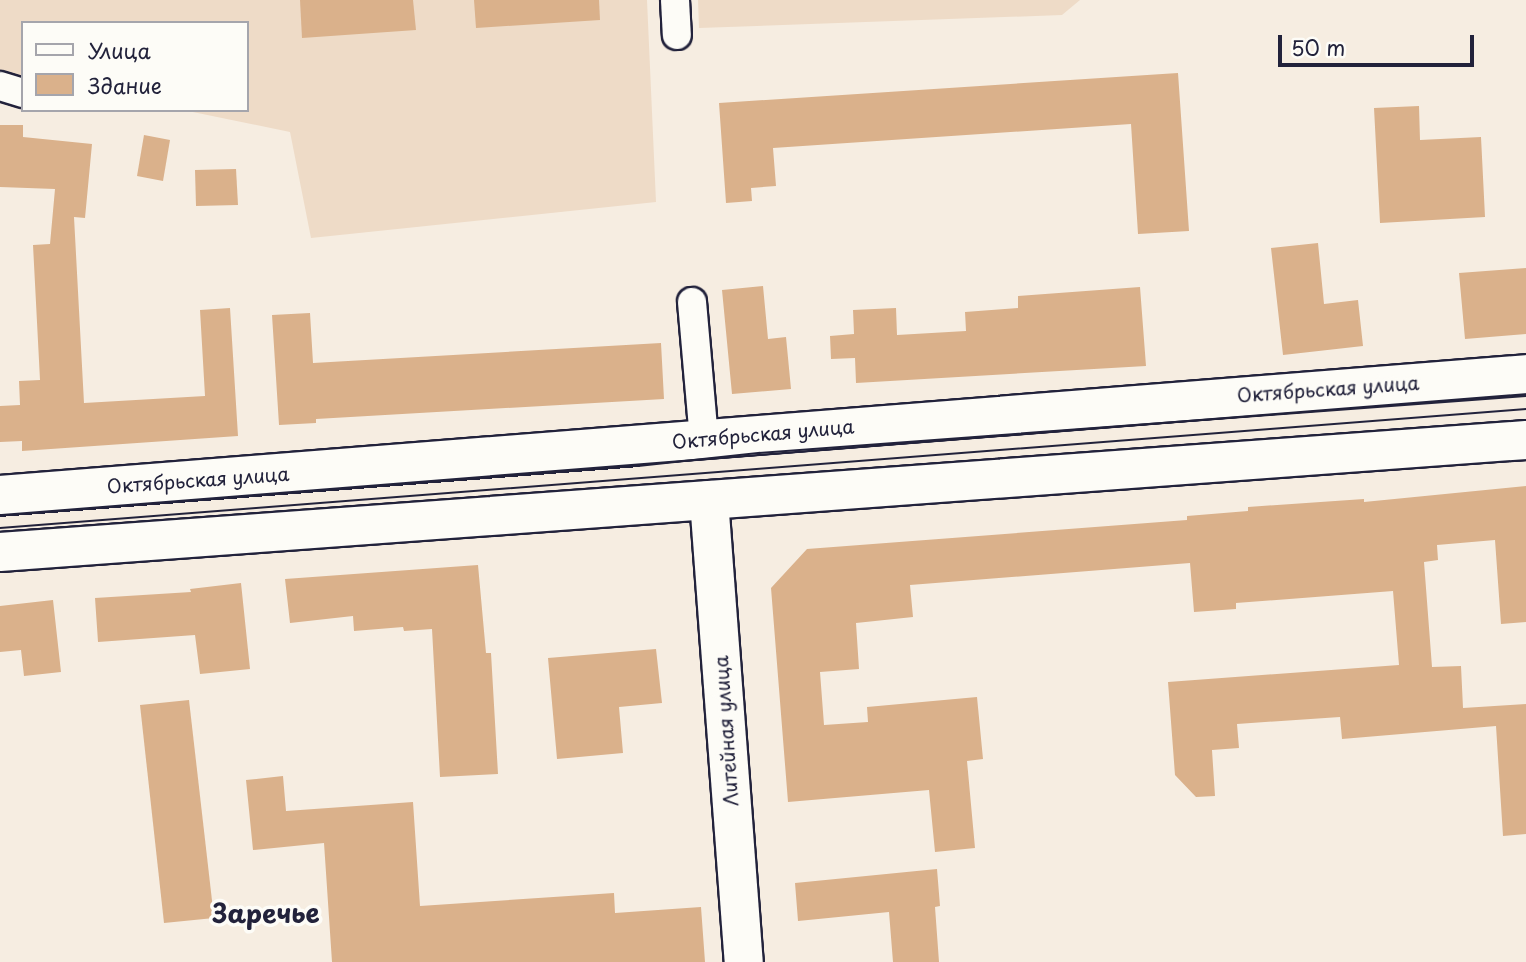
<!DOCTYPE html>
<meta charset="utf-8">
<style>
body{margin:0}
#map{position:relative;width:1526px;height:962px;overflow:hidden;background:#f6ede1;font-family:"Playpen Sans",sans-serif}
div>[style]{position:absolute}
.built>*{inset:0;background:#eedbc7}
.building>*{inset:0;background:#dab18b}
.roads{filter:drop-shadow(2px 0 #22223b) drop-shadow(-2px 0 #22223b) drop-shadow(0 2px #22223b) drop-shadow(0 -2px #22223b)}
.street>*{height:28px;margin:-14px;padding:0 14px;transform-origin:14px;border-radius:14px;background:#fdfcf7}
.secondary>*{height:38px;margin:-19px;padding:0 19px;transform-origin:19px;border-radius:19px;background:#fdfcf7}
.primary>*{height:38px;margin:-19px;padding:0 19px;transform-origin:19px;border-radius:19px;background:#fdfcf7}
.tram>*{height:2px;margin:-1px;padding:0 1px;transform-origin:1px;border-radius:1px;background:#22223b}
span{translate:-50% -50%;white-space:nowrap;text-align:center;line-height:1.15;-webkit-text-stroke:7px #fdfcf7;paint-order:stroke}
.street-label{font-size:19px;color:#22223b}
.district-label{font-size:26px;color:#22223b;font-weight:700}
.legend{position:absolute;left:21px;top:21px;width:228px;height:91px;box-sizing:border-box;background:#fdfcf7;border:2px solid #a5a5ac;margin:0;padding:9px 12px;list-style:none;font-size:21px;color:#22223b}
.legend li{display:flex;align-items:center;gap:14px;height:35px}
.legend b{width:35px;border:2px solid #a5a5ac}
.scale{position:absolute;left:1278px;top:35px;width:196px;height:32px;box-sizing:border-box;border:4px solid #22223b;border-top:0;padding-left:9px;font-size:21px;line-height:24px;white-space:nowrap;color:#22223b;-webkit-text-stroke:5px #fdfcf7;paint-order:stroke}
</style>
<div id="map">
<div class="built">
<div style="clip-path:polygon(0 0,647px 0,656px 202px,311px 238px,290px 132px,183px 110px,247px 110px,247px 23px,23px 23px,23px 77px,0 73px)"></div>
<div style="clip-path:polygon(698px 0,1080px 0,1062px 15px,699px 28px)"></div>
</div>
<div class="building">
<div style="clip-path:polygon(300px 0,413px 0,416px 30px,302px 38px)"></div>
<div style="clip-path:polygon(474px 0,599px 0,600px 20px,476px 28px)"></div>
<div style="clip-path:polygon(1178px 73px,1189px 231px,1138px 234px,1131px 124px,773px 148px,776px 186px,751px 188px,752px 201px,726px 203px,719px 103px)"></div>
<div style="clip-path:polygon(1419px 106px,1420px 140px,1481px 137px,1485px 217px,1380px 223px,1374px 108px)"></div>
<div style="clip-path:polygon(0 125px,23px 125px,23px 137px,92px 144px,85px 218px,74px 217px,84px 403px,205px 396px,200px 310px,230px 308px,238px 436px,22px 451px,22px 441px,0 442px,0 406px,20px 405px,19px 381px,40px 380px,33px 245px,50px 244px,55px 189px,0 187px)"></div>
<div style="clip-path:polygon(144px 135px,170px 140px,163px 181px,137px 176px)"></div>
<div style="clip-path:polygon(236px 169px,238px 205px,196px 206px,195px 170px)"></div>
<div style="clip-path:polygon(1318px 243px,1324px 304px,1358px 300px,1363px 346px,1283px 355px,1271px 248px)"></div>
<div style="clip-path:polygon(1526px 268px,1526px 334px,1465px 339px,1459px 273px)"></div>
<div style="clip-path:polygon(763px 286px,768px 339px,786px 337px,791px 389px,732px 394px,722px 290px)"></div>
<div style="clip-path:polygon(1140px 287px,1146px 366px,856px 383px,855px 358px,831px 359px,830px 336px,854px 334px,853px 310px,896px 308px,897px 335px,966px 331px,965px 312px,1018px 308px,1018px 296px)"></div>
<div style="clip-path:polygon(310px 313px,313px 363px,661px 343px,664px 399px,316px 419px,316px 423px,279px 425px,272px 315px)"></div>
<div style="clip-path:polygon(1526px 486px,1526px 622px,1501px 624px,1495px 540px,1437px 545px,1438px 560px,1424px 562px,1432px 667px,1461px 666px,1463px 708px,1526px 704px,1526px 834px,1503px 836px,1496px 726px,1342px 739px,1340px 717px,1237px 724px,1239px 748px,1212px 750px,1215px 796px,1196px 797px,1175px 775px,1168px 682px,1399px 665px,1393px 591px,1236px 603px,1236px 609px,1194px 612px,1190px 563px,910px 585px,913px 617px,856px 623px,859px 669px,820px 672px,824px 725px,868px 722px,867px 707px,977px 697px,983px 759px,967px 761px,975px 848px,935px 852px,929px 790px,788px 802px,771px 588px,807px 549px,1187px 520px,1187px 516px,1248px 511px,1248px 507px,1364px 499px,1364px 502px)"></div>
<div style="clip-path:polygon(478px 565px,486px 653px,491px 653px,498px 774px,440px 777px,432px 629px,404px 631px,403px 627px,354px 631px,353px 616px,290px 623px,285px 579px)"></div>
<div style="clip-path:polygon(241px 583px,250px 669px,200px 674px,195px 635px,98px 642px,95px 598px,191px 592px,190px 589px)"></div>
<div style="clip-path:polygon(53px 600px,61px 672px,24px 676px,21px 650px,0 652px,0 606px)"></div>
<div style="clip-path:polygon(656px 649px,662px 703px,619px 707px,623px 753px,557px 759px,548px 658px)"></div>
<div style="clip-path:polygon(189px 700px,214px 918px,164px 923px,140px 705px)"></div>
<div style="clip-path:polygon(283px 776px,286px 811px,413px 802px,420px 906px,614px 893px,615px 913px,701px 907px,705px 962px,332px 962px,324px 843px,253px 850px,246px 780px)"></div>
<div style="clip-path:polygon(937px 869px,940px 906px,935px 907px,939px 962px,893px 962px,889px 912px,798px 921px,795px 883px)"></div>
</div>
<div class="roads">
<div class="street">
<div style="left:675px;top:0;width:35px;rotate:87deg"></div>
<div style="left:0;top:86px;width:24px;rotate:17deg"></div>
<div style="left:692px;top:302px;width:138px;rotate:85deg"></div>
</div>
<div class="secondary">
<div style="left:709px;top:500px;width:463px;rotate:85.7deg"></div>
</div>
<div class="primary">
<div style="left:0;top:495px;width:1531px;rotate:-4.53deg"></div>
<div style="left:0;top:552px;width:1530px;rotate:-4.2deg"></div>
</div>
</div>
<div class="tram">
<div style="left:0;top:516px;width:641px;rotate:-4.47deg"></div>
<div style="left:639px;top:466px;width:121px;rotate:-6.2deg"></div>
<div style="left:759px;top:453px;width:769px;rotate:-4.25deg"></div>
<div style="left:0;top:528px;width:1531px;rotate:-4.46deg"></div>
</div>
<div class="street-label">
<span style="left:1328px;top:389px;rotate:-4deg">Октябрьская улица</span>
<span style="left:763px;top:434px;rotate:-5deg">Октябрьская улица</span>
<span style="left:198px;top:480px;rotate:-4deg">Октябрьская улица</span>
<span style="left:726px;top:731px;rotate:-94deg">Литейная улица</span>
</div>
<div class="district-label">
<span style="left:266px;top:913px">Заречье</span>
</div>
<ul class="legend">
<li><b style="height:9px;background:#fdfcf7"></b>Улица</li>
<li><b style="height:19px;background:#dab18b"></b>Здание</li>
</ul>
<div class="scale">50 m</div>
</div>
